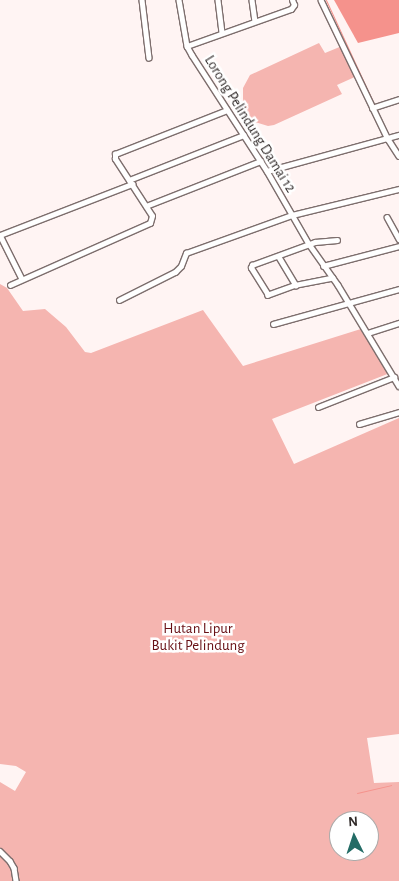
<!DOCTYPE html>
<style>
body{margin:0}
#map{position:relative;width:399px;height:881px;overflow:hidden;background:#fff4f3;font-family:"Alegreya Sans",sans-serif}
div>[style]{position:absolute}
.green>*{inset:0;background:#f5b5b0}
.water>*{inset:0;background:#f5928c}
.stream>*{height:1px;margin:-0.5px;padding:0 0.5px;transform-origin:0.5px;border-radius:0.5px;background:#f5928c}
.roads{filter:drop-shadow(1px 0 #7d6e6d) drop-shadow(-1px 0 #7d6e6d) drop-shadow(0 1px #7d6e6d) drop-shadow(0 -1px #7d6e6d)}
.minor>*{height:4.5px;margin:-2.25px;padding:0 2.25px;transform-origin:2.25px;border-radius:2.25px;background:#fff}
span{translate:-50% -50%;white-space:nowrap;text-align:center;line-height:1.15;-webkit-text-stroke:5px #fff;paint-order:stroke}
.street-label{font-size:15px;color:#302a29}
.park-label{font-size:15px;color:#681015}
.north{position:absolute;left:329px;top:811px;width:50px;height:50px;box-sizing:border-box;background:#fff;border:1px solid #acaaa9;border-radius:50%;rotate:356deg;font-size:14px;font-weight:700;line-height:20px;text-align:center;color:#302a29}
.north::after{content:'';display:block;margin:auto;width:18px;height:22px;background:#236c66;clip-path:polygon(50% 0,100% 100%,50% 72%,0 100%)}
</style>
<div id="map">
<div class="green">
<div style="clip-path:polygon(319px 43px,325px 53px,342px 46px,357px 76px,337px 85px,342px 94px,274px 125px,268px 126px,255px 122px,245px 111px,243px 104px,243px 88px,250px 75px)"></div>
<div style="clip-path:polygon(evenodd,0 284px,7px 288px,23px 311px,45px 309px,66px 327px,85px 352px,91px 353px,203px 310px,243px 366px,364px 328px,390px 373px,272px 419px,294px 464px,399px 418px,399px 734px,367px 738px,374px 783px,399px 782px,399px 881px,0 881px,0 782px,15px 791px,26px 772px,16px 766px,0 764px,0 284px,339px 821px,369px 821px,369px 851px,339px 851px,339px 821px)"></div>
</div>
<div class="water">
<div style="clip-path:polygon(334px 0,399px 0,399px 33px,358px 43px)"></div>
</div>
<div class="stream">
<div style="left:326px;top:0;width:115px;rotate:65.2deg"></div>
<div style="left:357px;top:793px;width:35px;rotate:-13deg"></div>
</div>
<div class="roads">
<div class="minor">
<div style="left:142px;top:0;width:58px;rotate:83.1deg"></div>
<div style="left:179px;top:0;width:47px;rotate:80.1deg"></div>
<div style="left:187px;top:46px;width:10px;rotate:61deg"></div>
<div style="left:192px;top:55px;width:138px;rotate:57.1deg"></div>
<div style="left:267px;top:171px;width:84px;rotate:60.1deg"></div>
<div style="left:309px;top:244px;width:50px;rotate:54.7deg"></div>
<div style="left:338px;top:285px;width:118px;rotate:58.9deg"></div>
<div style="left:218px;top:0;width:33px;rotate:83deg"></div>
<div style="left:252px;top:0;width:21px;rotate:82deg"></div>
<div style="left:321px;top:0;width:154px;rotate:64.3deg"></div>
<div style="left:388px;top:139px;width:20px;rotate:57deg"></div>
<div style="left:187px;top:46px;width:110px;rotate:-19.6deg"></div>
<div style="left:291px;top:9px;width:5px;rotate:-53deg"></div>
<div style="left:294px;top:5px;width:5px;rotate:-112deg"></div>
<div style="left:372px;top:108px;width:28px;rotate:-18deg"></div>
<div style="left:267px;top:171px;width:137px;rotate:-15.3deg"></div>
<div style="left:129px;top:180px;width:123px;rotate:-21.4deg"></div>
<div style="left:146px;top:206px;width:123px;rotate:-21.4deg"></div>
<div style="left:387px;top:217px;width:25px;rotate:61deg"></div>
<div style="left:0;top:235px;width:142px;rotate:-21.1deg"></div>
<div style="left:0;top:235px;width:49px;rotate:63.4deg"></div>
<div style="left:279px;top:257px;width:33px;rotate:59deg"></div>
<div style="left:323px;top:266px;width:79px;rotate:-14.7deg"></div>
<div style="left:333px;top:278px;width:38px;rotate:169deg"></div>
<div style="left:296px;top:285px;width:30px;rotate:160deg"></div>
<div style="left:268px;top:295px;width:32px;rotate:-122deg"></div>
<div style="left:251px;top:268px;width:3px;rotate:-72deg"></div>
<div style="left:252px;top:265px;width:67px;rotate:-20.1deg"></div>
<div style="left:315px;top:242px;width:22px;rotate:-5deg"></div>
<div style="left:10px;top:285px;width:153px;rotate:-23.9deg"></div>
<div style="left:150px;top:223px;width:7px;rotate:-74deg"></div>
<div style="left:152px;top:216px;width:68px;rotate:-123deg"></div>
<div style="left:115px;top:159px;width:5px;rotate:-90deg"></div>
<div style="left:115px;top:154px;width:120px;rotate:-21.4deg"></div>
<div style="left:119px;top:300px;width:63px;rotate:-26.6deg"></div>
<div style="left:175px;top:272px;width:8px;rotate:-45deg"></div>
<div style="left:181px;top:266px;width:14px;rotate:-69deg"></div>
<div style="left:186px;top:253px;width:113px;rotate:-19.7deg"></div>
<div style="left:292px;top:215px;width:110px;rotate:-13.7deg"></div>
<div style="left:273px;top:324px;width:131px;rotate:-15.5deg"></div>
<div style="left:368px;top:333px;width:33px;rotate:-18deg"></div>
<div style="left:318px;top:407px;width:82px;rotate:-21.5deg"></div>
<div style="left:359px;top:424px;width:42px;rotate:-16.7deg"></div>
<div style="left:0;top:851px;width:14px;rotate:45deg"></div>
<div style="left:10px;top:861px;width:8px;rotate:60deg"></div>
<div style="left:14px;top:868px;width:13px;rotate:81deg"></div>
</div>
</div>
<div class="street-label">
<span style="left:250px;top:124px;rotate:58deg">Lorong Pelindung Damai 12</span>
</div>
<div class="park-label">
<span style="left:198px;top:637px">Hutan Lipur<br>Bukit Pelindung</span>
</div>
<div class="north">N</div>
</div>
